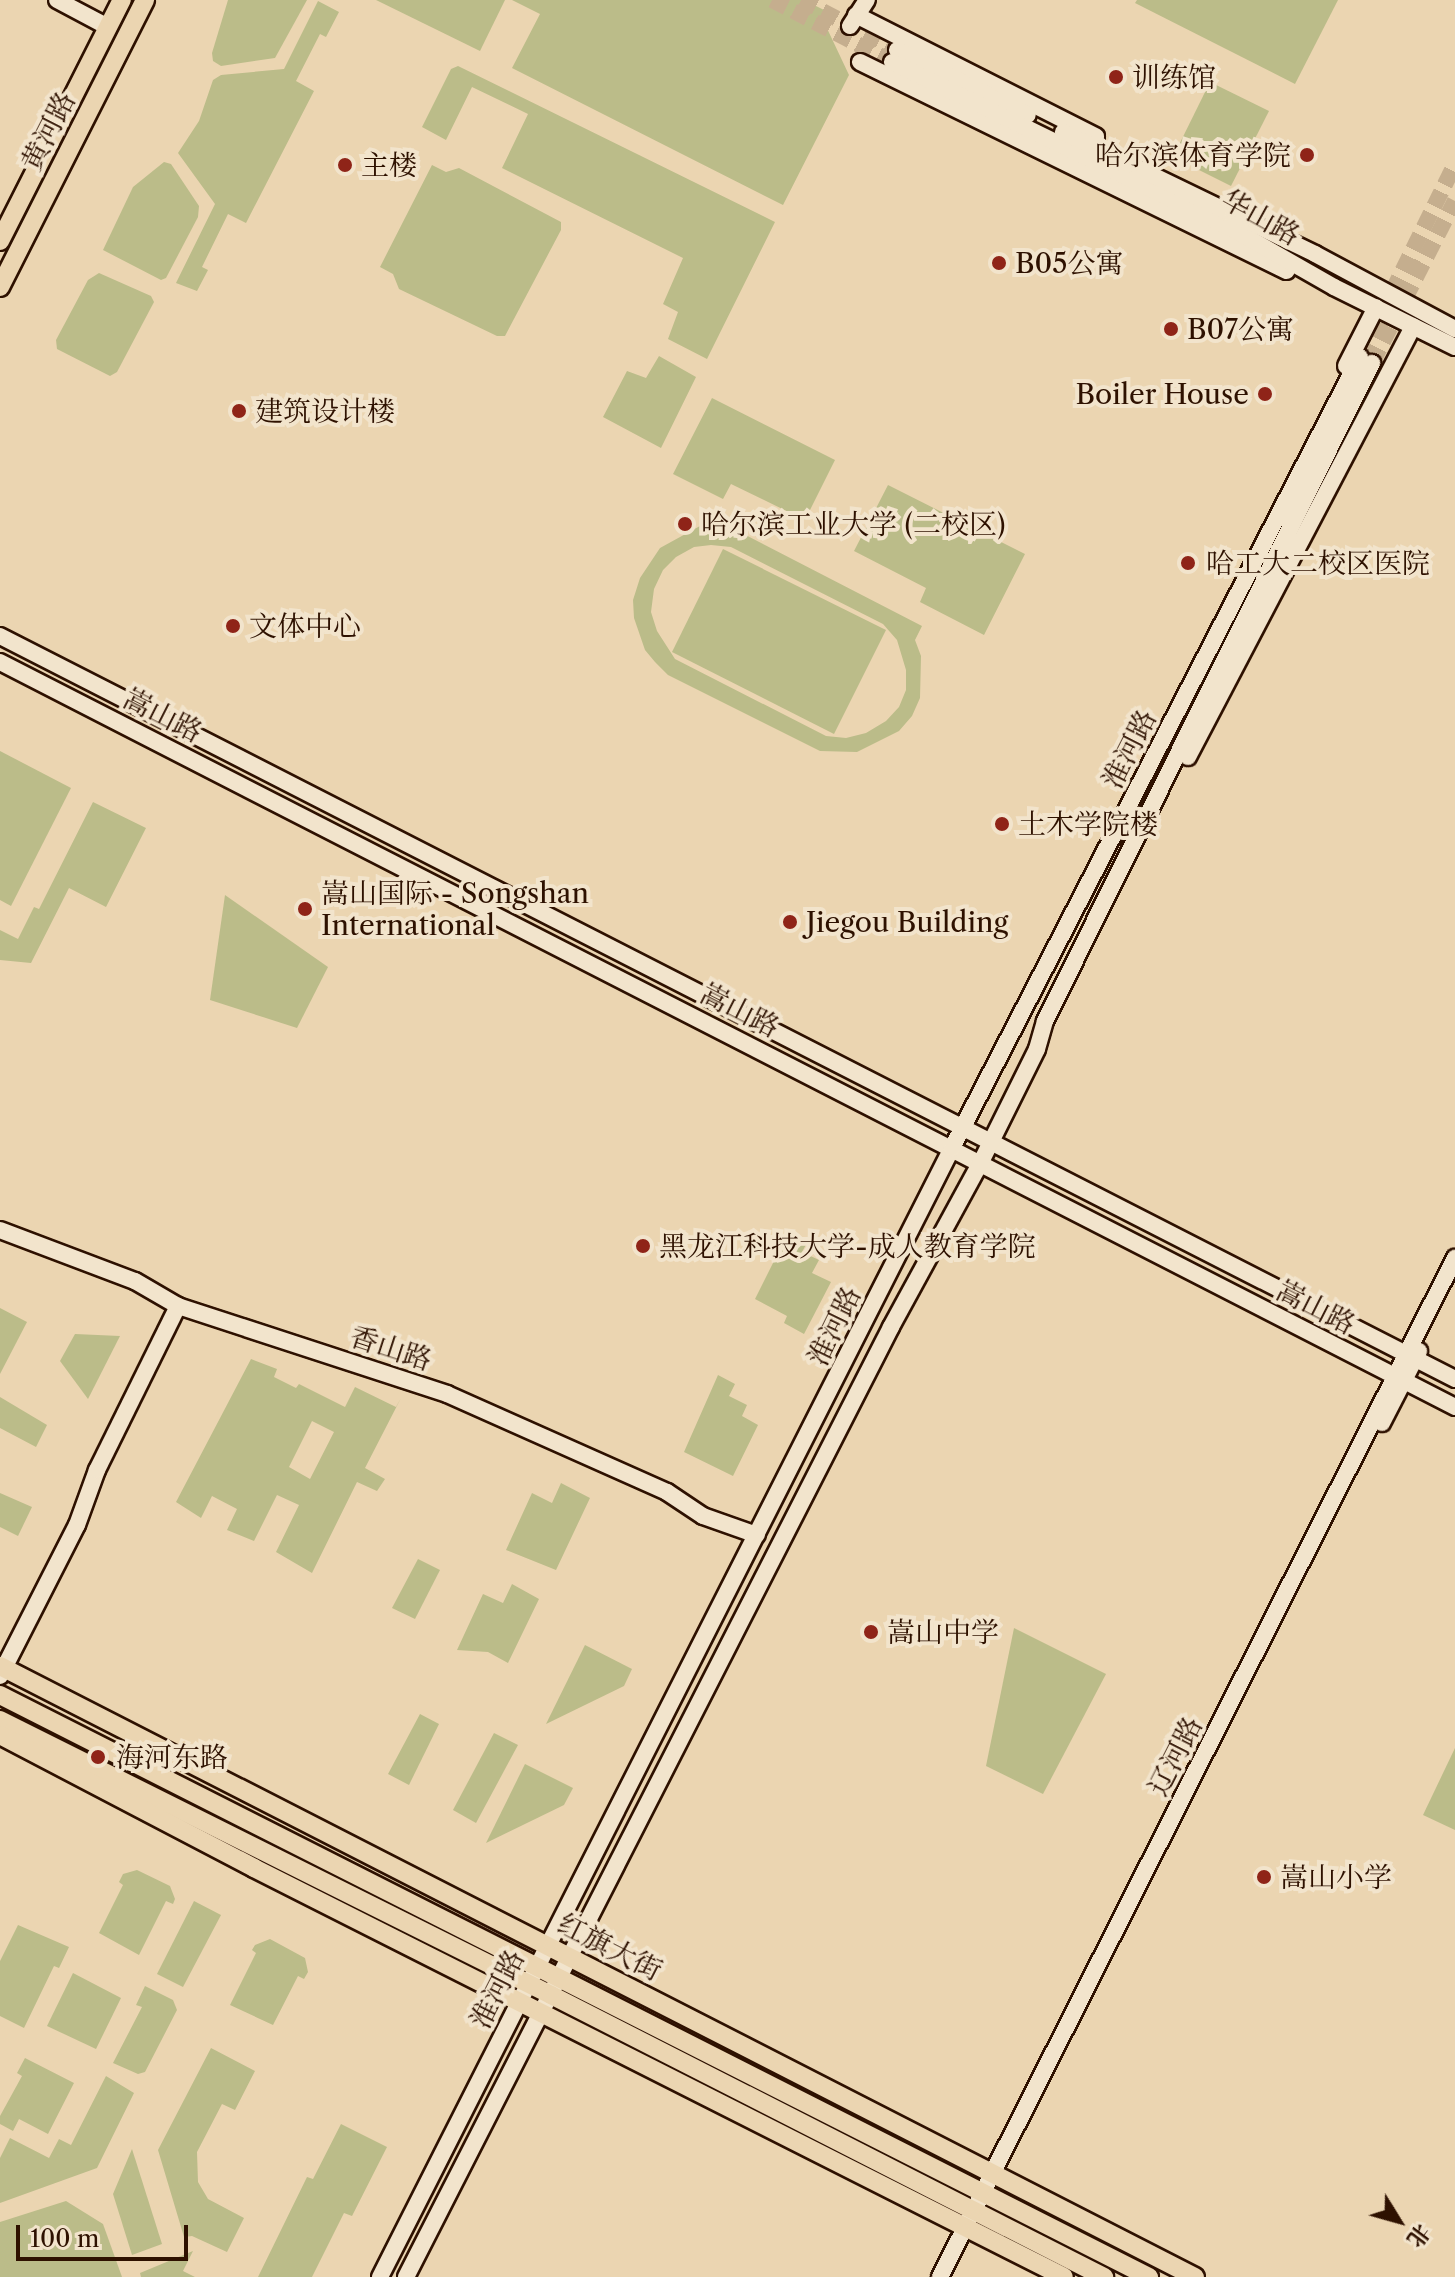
<!DOCTYPE html>
<meta charset="utf-8">
<style>
body{margin:0}
#map{position:relative;width:1455px;height:2277px;overflow:hidden;background:#ebd5b1;font-family:"Libre Caslon Text","Noto Serif SC",serif}
div>[style]{position:absolute}
.green>*{inset:0;background:#bbbc89}
.secondary-tunnel>*{height:16px;margin-top:-8px;transform-origin:0;background:repeating-linear-gradient(90deg,#c5ae8e 0 16px,transparent 0 24px)}
.roads{filter:drop-shadow(2px 0 #2e1100) drop-shadow(-2px 0 #2e1100) drop-shadow(0 2px #2e1100) drop-shadow(0 -2px #2e1100)}
.secondary>*{height:16px;margin:-8px;padding:0 8px;transform-origin:8px;border-radius:8px;background:#f2e4cc}
.primary>*{height:18px;margin:-9px;padding:0 9px;transform-origin:9px;border-radius:9px;background:#ebd5b1}
.dots>*{width:22px;height:22px;translate:-50% -50%;box-sizing:border-box;border:4px solid #f2e4cc;border-radius:50%}
span{translate:-50% -50%;white-space:nowrap;text-align:center;line-height:1.15;-webkit-text-stroke:8px #f2e4cc;paint-order:stroke}
.poi-label{font-size:28px;color:#2e1100}
.left{translate:0 -50%;text-align:left}
.right{translate:-100% -50%;text-align:right}
.street-label{font-size:28px;color:#2e1100}
.north{position:absolute;left:1359px;top:2181px;width:80px;height:80px;-webkit-text-stroke:6px #f2e4cc;paint-order:stroke;rotate:127deg;font-size:22px;font-weight:700;line-height:32px;text-align:center;color:#2e1100}
.north::after{content:'';display:block;margin:auto;width:28px;height:36px;background:#2e1100;clip-path:polygon(50% 0,100% 100%,50% 72%,0 100%)}
.scale{position:absolute;left:16px;top:2225px;width:172px;height:36px;box-sizing:border-box;border:4px solid #2e1100;border-top:0;padding-left:10px;font-size:24px;line-height:28px;white-space:nowrap;color:#2e1100;-webkit-text-stroke:6px #f2e4cc;paint-order:stroke}
</style>
<div id="map">
<div class="green">
<div style="clip-path:polygon(228px 0,307px 0,275px 58px,221px 66px,213px 61px,212px 53px)"></div>
<div style="clip-path:polygon(376px 0,505px 0,480px 51px)"></div>
<div style="clip-path:polygon(512px 0,804px 0,830px 13px,824px 22px,849px 75px,783px 205px,512px 68px,540px 14px)"></div>
<div style="clip-path:polygon(1137px 0,1338px 0,1295px 84px,1135px 3px)"></div>
<div style="clip-path:polygon(318px 1px,339px 12px,326px 37px,320px 34px,296px 81px,314px 91px,246px 223px,228px 214px,202px 267px,208px 270px,197px 291px,176px 283px,215px 204px,178px 153px,199px 121px,213px 80px,221px 75px,284px 69px)"></div>
<div style="clip-path:polygon(458px 66px,775px 222px,707px 359px,668px 339px,678px 312px,663px 304px,683px 258px,502px 168px,528px 114px,472px 87px,446px 140px,422px 127px,451px 69px)"></div>
<div style="clip-path:polygon(1210px 82px,1269px 111px,1231px 186px,1173px 157px)"></div>
<div style="clip-path:polygon(164px 162px,171px 164px,199px 206px,198px 217px,166px 278px,161px 280px,103px 250px,133px 187px)"></div>
<div style="clip-path:polygon(432px 165px,446px 172px,459px 168px,561px 222px,561px 230px,505px 336px,497px 336px,399px 289px,393px 274px,380px 267px)"></div>
<div style="clip-path:polygon(99px 273px,151px 296px,154px 302px,117px 372px,110px 376px,57px 349px,56px 340px,88px 280px)"></div>
<div style="clip-path:polygon(659px 356px,696px 377px,661px 448px,603px 417px,627px 371px,646px 378px)"></div>
<div style="clip-path:polygon(712px 398px,835px 460px,805px 520px,731px 484px,723px 499px,673px 474px)"></div>
<div style="clip-path:polygon(888px 485px,1025px 554px,984px 635px,920px 602px,926px 588px,854px 551px)"></div>
<div style="clip-path:polygon(evenodd,707px 515px,922px 626px,915px 640px,921px 656px,920px 698px,912px 716px,899px 731px,857px 752px,820px 751px,668px 675px,655px 662px,645px 650px,634px 618px,633px 600px,640px 578px,660px 548px,700px 526px,707px 515px,711px 545px,731px 547px,883px 624px,897px 640px,906px 670px,906px 690px,899px 707px,886px 721px,866px 733px,846px 738px,826px 736px,675px 659px,657px 631px,651px 612px,654px 589px,663px 570px,676px 557px,694px 547px,711px 545px)"></div>
<div style="clip-path:polygon(723px 549px,886px 630px,834px 734px,672px 652px)"></div>
<div style="clip-path:polygon(0 751px,71px 788px,11px 906px,0 900px)"></div>
<div style="clip-path:polygon(93px 802px,146px 828px,106px 907px,69px 888px,31px 963px,0 960px,0 930px,18px 939px,34px 907px,39px 909px)"></div>
<div style="clip-path:polygon(225px 895px,328px 967px,297px 1028px,210px 1000px)"></div>
<div style="clip-path:polygon(789px 1231px,808px 1241px,802px 1252px,819px 1260px,812px 1273px,831px 1282px,804px 1334px,784px 1323px,787px 1316px,755px 1299px)"></div>
<div style="clip-path:polygon(0 1308px,27px 1322px,0 1374px)"></div>
<div style="clip-path:polygon(75px 1334px,120px 1336px,88px 1399px,60px 1361px)"></div>
<div style="clip-path:polygon(evenodd,251px 1359px,277px 1369px,274px 1377px,296px 1388px,299px 1384px,345px 1407px,355px 1387px,396px 1407px,401px 1398px,365px 1468px,385px 1479px,377px 1491px,357px 1482px,312px 1573px,276px 1552px,299px 1505px,277px 1495px,254px 1541px,227px 1530px,237px 1509px,212px 1496px,201px 1518px,176px 1502px,251px 1359px,312px 1421px,334px 1432px,310px 1479px,289px 1467px,312px 1421px)"></div>
<div style="clip-path:polygon(718px 1375px,735px 1384px,729px 1396px,747px 1405px,742px 1416px,758px 1425px,733px 1476px,684px 1452px)"></div>
<div style="clip-path:polygon(0 1397px,47px 1425px,36px 1447px,0 1428px)"></div>
<div style="clip-path:polygon(561px 1483px,590px 1498px,556px 1570px,506px 1550px,532px 1493px,552px 1503px)"></div>
<div style="clip-path:polygon(0 1493px,32px 1507px,18px 1536px,0 1527px)"></div>
<div style="clip-path:polygon(418px 1559px,440px 1570px,415px 1619px,392px 1608px)"></div>
<div style="clip-path:polygon(512px 1584px,539px 1599px,508px 1663px,488px 1652px,457px 1650px,483px 1594px,503px 1603px)"></div>
<div style="clip-path:polygon(1014px 1628px,1106px 1674px,1043px 1794px,986px 1766px)"></div>
<div style="clip-path:polygon(585px 1645px,632px 1669px,624px 1686px,546px 1724px)"></div>
<div style="clip-path:polygon(420px 1714px,439px 1724px,409px 1785px,388px 1774px)"></div>
<div style="clip-path:polygon(494px 1733px,518px 1745px,476px 1823px,453px 1810px)"></div>
<div style="clip-path:polygon(1455px 1748px,1455px 1830px,1423px 1815px)"></div>
<div style="clip-path:polygon(525px 1764px,573px 1788px,564px 1805px,486px 1843px)"></div>
<div style="clip-path:polygon(137px 1870px,170px 1886px,175px 1899px,173px 1904px,166px 1901px,139px 1955px,99px 1933px,123px 1885px,119px 1882px,123px 1874px)"></div>
<div style="clip-path:polygon(194px 1901px,221px 1915px,183px 1987px,157px 1974px)"></div>
<div style="clip-path:polygon(18px 1925px,69px 1947px,59px 1968px,54px 1966px,24px 2028px,0 2016px,0 1961px)"></div>
<div style="clip-path:polygon(270px 1939px,305px 1958px,308px 1972px,304px 1979px,298px 1976px,273px 2025px,230px 2005px,256px 1953px,252px 1950px,255px 1945px)"></div>
<div style="clip-path:polygon(73px 1973px,121px 1998px,96px 2049px,47px 2026px)"></div>
<div style="clip-path:polygon(145px 1986px,173px 2000px,177px 2010px,145px 2072px,138px 2074px,113px 2063px,142px 2007px,136px 2005px)"></div>
<div style="clip-path:polygon(211px 2048px,255px 2071px,235px 2110px,222px 2104px,197px 2152px,198px 2182px,208px 2199px,244px 2218px,227px 2252px,192px 2236px,184px 2237px,158px 2150px)"></div>
<div style="clip-path:polygon(25px 2058px,74px 2083px,48px 2134px,19px 2119px,13px 2131px,0 2124px,0 2116px,22px 2076px,17px 2073px)"></div>
<div style="clip-path:polygon(106px 2076px,134px 2093px,97px 2168px,0 2203px,0 2158px,10px 2138px,49px 2158px,59px 2139px,71px 2145px)"></div>
<div style="clip-path:polygon(341px 2124px,387px 2147px,352px 2216px,344px 2213px,312px 2277px,258px 2277px,307px 2177px,313px 2179px)"></div>
<div style="clip-path:polygon(132px 2149px,162px 2244px,132px 2255px,113px 2194px)"></div>
<div style="clip-path:polygon(66px 2201px,103px 2224px,122px 2277px,0 2277px,0 2222px)"></div>
<div style="clip-path:polygon(193px 2251px,183px 2271px,195px 2277px,141px 2277px,140px 2273px)"></div>
</div>
<div class="secondary-tunnel">
<div style="left:772px;top:0;width:135px;rotate:27.3deg"></div>
<div style="left:801px;top:0;width:108px;rotate:27.5deg"></div>
<div style="left:1360px;top:357px;width:215px;rotate:-63.8deg"></div>
<div style="left:1372px;top:363px;width:182px;rotate:-62.9deg"></div>
</div>
<div class="roads">
<div class="secondary">
<div style="left:57px;top:0;width:58px;rotate:27.9deg"></div>
<div style="left:856px;top:15px;width:269px;rotate:26.8deg"></div>
<div style="left:850px;top:26px;width:31px;rotate:-57deg"></div>
<div style="left:897px;top:50px;width:146px;rotate:26.4deg"></div>
<div style="left:860px;top:62px;width:475px;rotate:26.1deg"></div>
<div style="left:892px;top:62px;width:375px;rotate:26.1deg"></div>
<div style="left:1229px;top:227px;width:121px;rotate:29.7deg"></div>
<div style="left:1334px;top:287px;width:135px;rotate:26.4deg"></div>
<div style="left:1063px;top:132px;width:280px;rotate:25.8deg"></div>
<div style="left:1315px;top:254px;width:159px;rotate:28.2deg"></div>
<div style="left:1346px;top:366px;width:66px;rotate:-63deg"></div>
<div style="left:0;top:636px;width:1634px;rotate:27.05deg"></div>
<div style="left:0;top:662px;width:1635px;rotate:27.11deg"></div>
<div style="left:1188px;top:757px;width:486px;rotate:-62.4deg"></div>
<div style="left:0;top:1230px;width:144px;rotate:20.7deg"></div>
<div style="left:135px;top:1281px;width:50px;rotate:30.2deg"></div>
<div style="left:178px;top:1306px;width:283px;rotate:18.1deg"></div>
<div style="left:447px;top:1394px;width:241px;rotate:24deg"></div>
<div style="left:667px;top:1492px;width:43px;rotate:33.7deg"></div>
<div style="left:703px;top:1516px;width:57px;rotate:19.4deg"></div>
<div style="left:1382px;top:1423px;width:81px;rotate:-62.8deg"></div>
<div style="left:0;top:1676px;width:169px;rotate:-63deg"></div>
<div style="left:77px;top:1525px;width:59px;rotate:-70deg"></div>
<div style="left:97px;top:1470px;width:183px;rotate:-63.7deg"></div>
<div style="left:380px;top:2277px;width:1266px;rotate:-63.13deg"></div>
<div style="left:952px;top:1148px;width:890px;rotate:-62.72deg"></div>
<div style="left:406px;top:2277px;width:1067px;rotate:-62.95deg"></div>
<div style="left:891px;top:1327px;width:186px;rotate:-61.4deg"></div>
<div style="left:980px;top:1164px;width:128px;rotate:-63.6deg"></div>
<div style="left:1037px;top:1049px;width:29px;rotate:-74deg"></div>
<div style="left:1045px;top:1021px;width:735px;rotate:-63.57deg"></div>
<div style="left:940px;top:2277px;width:1142px;rotate:-63.19deg"></div>
</div>
<div class="primary">
<div style="left:0;top:241px;width:270px;rotate:-63.2deg"></div>
<div style="left:0;top:287px;width:322px;rotate:-63.2deg"></div>
<div style="left:0;top:1666px;width:1342px;rotate:27.08deg"></div>
<div style="left:0;top:1695px;width:1288px;rotate:26.86deg"></div>
<div style="left:0;top:1720px;width:616px;rotate:26.52deg"></div>
<div style="left:551px;top:1995px;width:621px;rotate:27.02deg"></div>
<div style="left:0;top:1735px;width:287px;rotate:27.6deg"></div>
<div style="left:254px;top:1868px;width:907px;rotate:26.79deg"></div>
</div>
</div>
<div class="dots">
<div style="left:1116px;top:77px;background:#8f2418"></div>
<div style="left:1307px;top:155px;background:#8f2418"></div>
<div style="left:345px;top:165px;background:#8f2418"></div>
<div style="left:999px;top:263px;background:#8f2418"></div>
<div style="left:1171px;top:329px;background:#8f2418"></div>
<div style="left:1265px;top:394px;background:#8f2418"></div>
<div style="left:239px;top:411px;background:#8f2418"></div>
<div style="left:685px;top:524px;background:#8f2418"></div>
<div style="left:1188px;top:563px;background:#8f2418"></div>
<div style="left:233px;top:626px;background:#8f2418"></div>
<div style="left:1002px;top:824px;background:#8f2418"></div>
<div style="left:305px;top:909px;background:#8f2418"></div>
<div style="left:790px;top:922px;background:#8f2418"></div>
<div style="left:643px;top:1246px;background:#8f2418"></div>
<div style="left:871px;top:1632px;background:#8f2418"></div>
<div style="left:98px;top:1757px;background:#8f2418"></div>
<div style="left:1264px;top:1877px;background:#8f2418"></div>
</div>
<div class="poi-label">
<span class="left" style="left:1132px;top:77px">训练馆</span>
<span class="right" style="left:1291px;top:155px">哈尔滨体育学院</span>
<span class="left" style="left:361px;top:165px">主楼</span>
<span class="left" style="left:1015px;top:263px">B05公寓</span>
<span class="left" style="left:1187px;top:329px">B07公寓</span>
<span class="right" style="left:1249px;top:394px">Boiler House</span>
<span class="left" style="left:255px;top:411px">建筑设计楼</span>
<span class="left" style="left:701px;top:524px">哈尔滨工业大学 (二校区)</span>
<span class="left" style="left:1206px;top:563px">哈工大二校区医院</span>
<span class="left" style="left:249px;top:626px">文体中心</span>
<span class="left" style="left:1018px;top:824px">土木学院楼</span>
<span class="left" style="left:321px;top:909px">嵩山国际 - Songshan<br>International</span>
<span class="left" style="left:806px;top:922px">Jiegou Building</span>
<span class="left" style="left:659px;top:1246px">黑龙江科技大学-成人教育学院</span>
<span class="left" style="left:887px;top:1632px">嵩山中学</span>
<span class="left" style="left:116px;top:1757px">海河东路</span>
<span class="left" style="left:1280px;top:1877px">嵩山小学</span>
</div>
<div class="street-label">
<span style="left:48px;top:131px;rotate:-63deg">黄河路</span>
<span style="left:1261px;top:217px;rotate:29deg">华山路</span>
<span style="left:163px;top:715px;rotate:27deg">嵩山路</span>
<span style="left:1129px;top:749px;rotate:-63deg">淮河路</span>
<span style="left:740px;top:1010px;rotate:27deg">嵩山路</span>
<span style="left:1316px;top:1307px;rotate:27deg">嵩山路</span>
<span style="left:834px;top:1326px;rotate:-64deg">淮河路</span>
<span style="left:391px;top:1348px;rotate:18deg">香山路</span>
<span style="left:1175px;top:1756px;rotate:-63deg">辽河路</span>
<span style="left:610px;top:1947px;rotate:27deg">红旗大街</span>
<span style="left:497px;top:1989px;rotate:-63deg">淮河路</span>
</div>
<div class="north">北</div>
<div class="scale">100 m</div>
</div>
